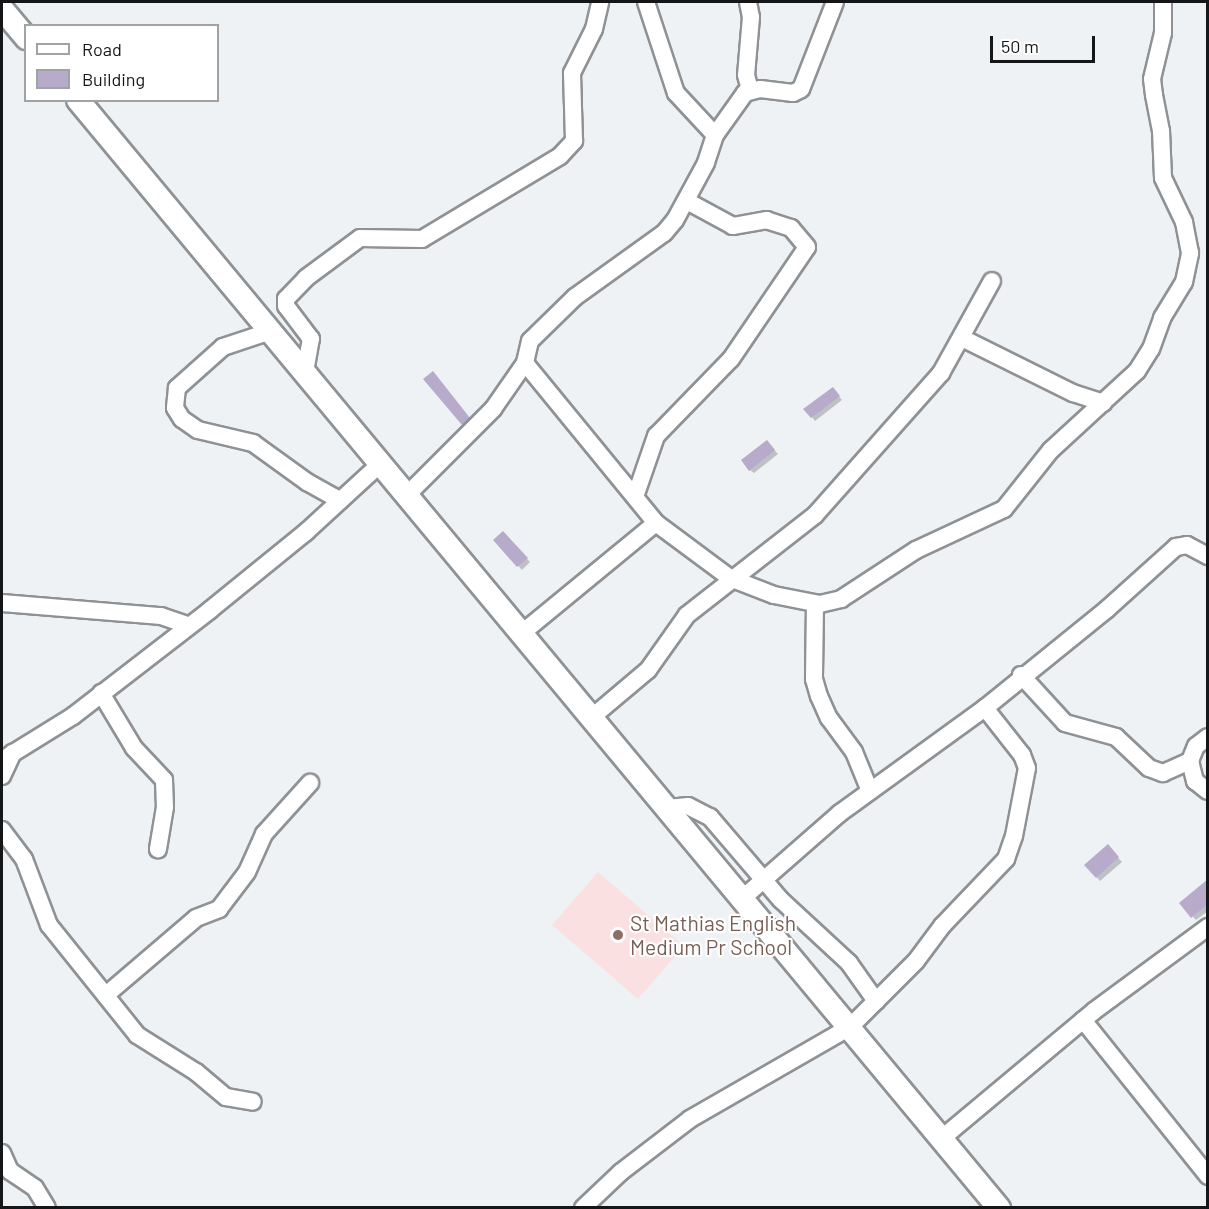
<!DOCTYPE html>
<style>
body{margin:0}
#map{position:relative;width:1209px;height:1209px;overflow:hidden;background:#eef2f5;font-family:Barlow,sans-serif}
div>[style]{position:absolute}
.education>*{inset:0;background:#fbe0e2}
.shadow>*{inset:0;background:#0003}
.building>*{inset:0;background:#b7aaca}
.roads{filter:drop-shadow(2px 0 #8e9295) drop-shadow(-2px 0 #8e9295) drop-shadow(0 2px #8e9295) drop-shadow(0 -2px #8e9295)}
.minor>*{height:16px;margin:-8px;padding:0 8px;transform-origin:8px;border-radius:8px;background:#fff}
.secondary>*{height:22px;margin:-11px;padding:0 11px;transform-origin:11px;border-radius:11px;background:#fff}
.dots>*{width:16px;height:16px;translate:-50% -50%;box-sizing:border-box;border:3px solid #fff;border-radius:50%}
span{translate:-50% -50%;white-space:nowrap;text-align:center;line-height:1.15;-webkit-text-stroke:4.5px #fff;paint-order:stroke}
.education-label{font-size:21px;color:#785e54}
.left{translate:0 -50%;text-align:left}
.frame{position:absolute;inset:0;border:3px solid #151617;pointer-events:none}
.legend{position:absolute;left:24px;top:24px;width:195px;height:78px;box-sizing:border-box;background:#fff;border:2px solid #a1a2a2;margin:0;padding:8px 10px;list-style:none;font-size:18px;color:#151617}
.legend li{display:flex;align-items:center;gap:12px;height:30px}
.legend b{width:30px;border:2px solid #a1a2a2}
.scale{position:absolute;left:990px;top:36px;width:105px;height:27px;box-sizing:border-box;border:3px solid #151617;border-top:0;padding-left:8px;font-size:18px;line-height:21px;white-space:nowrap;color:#151617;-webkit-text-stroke:4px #fff;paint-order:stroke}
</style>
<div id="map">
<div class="education">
<div style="clip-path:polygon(598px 872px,684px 946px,638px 999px,552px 925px)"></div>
</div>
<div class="shadow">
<div style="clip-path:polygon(836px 393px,842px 400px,815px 421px,812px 417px)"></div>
<div style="clip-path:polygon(770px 445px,778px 454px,754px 473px,750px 470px)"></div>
<div style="clip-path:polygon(503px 533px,530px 562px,522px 570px,495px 540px)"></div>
<div style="clip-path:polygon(1108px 846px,1122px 862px,1100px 881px,1086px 865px)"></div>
<div style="clip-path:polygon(1208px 883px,1208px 911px,1196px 920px,1193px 917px)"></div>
</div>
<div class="building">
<div style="clip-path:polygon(433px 371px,470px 418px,462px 425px,423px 379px)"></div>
<div style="clip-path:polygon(833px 387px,840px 396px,811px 418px,803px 409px)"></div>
<div style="clip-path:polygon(767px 440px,775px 450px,749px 471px,741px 460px)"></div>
<div style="clip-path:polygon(503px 531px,528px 558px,517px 567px,493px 540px)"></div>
<div style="clip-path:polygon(1108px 844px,1119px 857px,1096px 878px,1084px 865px)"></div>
<div style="clip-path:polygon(1208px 879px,1208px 904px,1191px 918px,1179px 903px)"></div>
</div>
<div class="roads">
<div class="minor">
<div style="left:646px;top:2px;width:96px;rotate:71.8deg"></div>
<div style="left:676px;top:93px;width:57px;rotate:47.1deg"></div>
<div style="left:748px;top:2px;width:15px;rotate:79deg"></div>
<div style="left:751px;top:17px;width:58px;rotate:94.9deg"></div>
<div style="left:746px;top:75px;width:16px;rotate:75deg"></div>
<div style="left:835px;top:2px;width:93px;rotate:111.3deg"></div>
<div style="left:801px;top:89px;width:9px;rotate:153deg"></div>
<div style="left:793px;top:93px;width:33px;rotate:-173deg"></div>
<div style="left:760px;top:89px;width:16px;rotate:165deg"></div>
<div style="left:745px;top:93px;width:52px;rotate:125.5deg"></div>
<div style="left:715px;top:135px;width:29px;rotate:108deg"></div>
<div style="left:706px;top:163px;width:65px;rotate:118.5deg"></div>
<div style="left:675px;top:220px;width:17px;rotate:130deg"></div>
<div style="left:664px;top:233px;width:110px;rotate:144.3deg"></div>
<div style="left:575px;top:297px;width:63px;rotate:135.6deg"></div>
<div style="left:530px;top:341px;width:23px;rotate:103deg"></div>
<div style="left:525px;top:363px;width:207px;rotate:50.7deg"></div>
<div style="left:656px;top:523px;width:92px;rotate:36.6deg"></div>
<div style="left:730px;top:578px;width:47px;rotate:21.1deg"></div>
<div style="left:774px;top:595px;width:47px;rotate:11.1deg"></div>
<div style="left:820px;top:604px;width:22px;rotate:-13deg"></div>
<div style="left:841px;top:599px;width:90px;rotate:-33.2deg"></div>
<div style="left:916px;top:550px;width:97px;rotate:-25deg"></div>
<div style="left:1004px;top:509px;width:75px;rotate:-51.5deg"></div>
<div style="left:1051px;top:450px;width:117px;rotate:-42.6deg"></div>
<div style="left:1137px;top:371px;width:26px;rotate:-58deg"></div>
<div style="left:1151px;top:349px;width:33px;rotate:-70deg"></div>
<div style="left:1162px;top:318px;width:42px;rotate:-58.6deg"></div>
<div style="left:1184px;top:282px;width:30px;rotate:-78deg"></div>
<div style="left:1190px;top:253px;width:32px;rotate:-101deg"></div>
<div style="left:1184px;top:222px;width:49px;rotate:-115.5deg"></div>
<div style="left:1163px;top:178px;width:47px;rotate:-92.4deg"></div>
<div style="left:1161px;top:131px;width:37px;rotate:-101deg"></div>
<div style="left:1154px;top:95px;width:16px;rotate:-97deg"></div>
<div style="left:1152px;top:79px;width:47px;rotate:-76.6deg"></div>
<div style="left:1163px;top:33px;width:31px;rotate:-90deg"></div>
<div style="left:271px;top:331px;width:51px;rotate:161.6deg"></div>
<div style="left:223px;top:347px;width:62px;rotate:138.3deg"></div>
<div style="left:177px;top:388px;width:20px;rotate:96deg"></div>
<div style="left:175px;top:408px;width:13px;rotate:58deg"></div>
<div style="left:182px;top:419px;width:19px;rotate:35deg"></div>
<div style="left:198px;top:430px;width:57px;rotate:13.3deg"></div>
<div style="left:253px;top:443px;width:67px;rotate:35.8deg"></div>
<div style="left:307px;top:482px;width:38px;rotate:29deg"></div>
<div style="left:962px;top:338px;width:124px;rotate:26.4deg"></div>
<div style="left:1073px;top:393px;width:32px;rotate:18deg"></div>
<div style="left:305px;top:372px;width:34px;rotate:-80deg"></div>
<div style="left:311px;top:339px;width:41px;rotate:-127.1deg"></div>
<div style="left:286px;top:306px;width:7px;rotate:-90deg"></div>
<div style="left:286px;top:299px;width:29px;rotate:-46deg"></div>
<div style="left:306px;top:278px;width:67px;rotate:-36.5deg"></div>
<div style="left:360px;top:238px;width:62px;rotate:0.9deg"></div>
<div style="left:422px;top:239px;width:161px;rotate:-31deg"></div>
<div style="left:560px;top:156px;width:21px;rotate:-47deg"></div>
<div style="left:574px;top:141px;width:68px;rotate:-91.7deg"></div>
<div style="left:572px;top:73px;width:49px;rotate:-63.4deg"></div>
<div style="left:594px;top:29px;width:28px;rotate:-77deg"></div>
<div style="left:407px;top:495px;width:122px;rotate:-45deg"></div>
<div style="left:493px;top:409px;width:56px;rotate:-55.2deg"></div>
<div style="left:635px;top:497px;width:65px;rotate:-71deg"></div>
<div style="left:656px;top:436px;width:107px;rotate:-45.8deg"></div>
<div style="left:731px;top:359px;width:135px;rotate:-55.8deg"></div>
<div style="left:807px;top:247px;width:25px;rotate:-130deg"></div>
<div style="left:791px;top:228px;width:25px;rotate:-162deg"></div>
<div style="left:767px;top:220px;width:35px;rotate:170deg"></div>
<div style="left:733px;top:226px;width:52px;rotate:-151.5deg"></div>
<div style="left:2px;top:603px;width:160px;rotate:4.7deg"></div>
<div style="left:161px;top:616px;width:28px;rotate:19deg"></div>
<div style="left:815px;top:604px;width:75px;rotate:90.8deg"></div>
<div style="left:814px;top:679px;width:18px;rotate:74deg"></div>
<div style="left:819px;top:696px;width:24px;rotate:66deg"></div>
<div style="left:829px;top:718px;width:42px;rotate:53.7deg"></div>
<div style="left:854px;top:752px;width:42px;rotate:67.7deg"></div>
<div style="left:522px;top:633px;width:173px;rotate:-39.4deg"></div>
<div style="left:1021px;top:675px;width:65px;rotate:47.5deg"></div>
<div style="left:1065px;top:723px;width:53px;rotate:15.4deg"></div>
<div style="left:1116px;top:737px;width:45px;rotate:43.2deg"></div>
<div style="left:1149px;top:768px;width:15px;rotate:20deg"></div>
<div style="left:1163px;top:773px;width:30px;rotate:-24deg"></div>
<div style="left:101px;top:693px;width:64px;rotate:59deg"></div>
<div style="left:134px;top:748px;width:44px;rotate:46.8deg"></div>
<div style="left:164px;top:780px;width:27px;rotate:88deg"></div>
<div style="left:165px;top:807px;width:43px;rotate:99.5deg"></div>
<div style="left:591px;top:718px;width:75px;rotate:-40.1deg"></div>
<div style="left:648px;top:670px;width:67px;rotate:-54.7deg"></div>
<div style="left:687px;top:615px;width:162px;rotate:-38deg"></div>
<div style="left:815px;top:515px;width:190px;rotate:-48.4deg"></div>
<div style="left:941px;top:373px;width:105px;rotate:-61deg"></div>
<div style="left:1208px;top:737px;width:15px;rotate:143deg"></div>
<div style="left:1196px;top:746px;width:16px;rotate:112deg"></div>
<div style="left:1190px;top:761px;width:21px;rotate:76deg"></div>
<div style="left:1195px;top:781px;width:16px;rotate:38deg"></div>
<div style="left:2px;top:760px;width:84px;rotate:-31.8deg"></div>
<div style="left:73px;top:716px;width:173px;rotate:-37.7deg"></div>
<div style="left:210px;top:610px;width:124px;rotate:-39.1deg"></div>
<div style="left:306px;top:532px;width:102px;rotate:-42.6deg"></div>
<div style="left:2px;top:776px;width:26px;rotate:-65deg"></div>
<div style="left:668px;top:808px;width:20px;rotate:-6deg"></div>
<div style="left:688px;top:806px;width:25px;rotate:27deg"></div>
<div style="left:710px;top:817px;width:109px;rotate:49.5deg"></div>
<div style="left:781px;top:900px;width:93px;rotate:42.8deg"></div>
<div style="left:849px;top:963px;width:47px;rotate:54.6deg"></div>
<div style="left:2px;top:830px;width:36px;rotate:53deg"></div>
<div style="left:24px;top:859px;width:71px;rotate:69.3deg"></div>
<div style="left:49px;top:925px;width:141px;rotate:51.3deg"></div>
<div style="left:137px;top:1035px;width:70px;rotate:32.1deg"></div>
<div style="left:196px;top:1072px;width:39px;rotate:40deg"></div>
<div style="left:226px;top:1097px;width:27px;rotate:10deg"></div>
<div style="left:744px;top:897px;width:128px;rotate:-41.2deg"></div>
<div style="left:840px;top:813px;width:179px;rotate:-35.9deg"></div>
<div style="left:985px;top:708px;width:156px;rotate:-39deg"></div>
<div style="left:1106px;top:610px;width:94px;rotate:-42deg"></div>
<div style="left:1176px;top:547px;width:11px;rotate:-10deg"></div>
<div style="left:1187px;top:545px;width:24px;rotate:28deg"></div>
<div style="left:106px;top:995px;width:118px;rotate:-40.5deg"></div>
<div style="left:196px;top:918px;width:25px;rotate:-21deg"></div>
<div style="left:219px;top:909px;width:46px;rotate:-52.9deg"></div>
<div style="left:247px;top:872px;width:42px;rotate:-65.9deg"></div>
<div style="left:264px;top:834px;width:69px;rotate:-48deg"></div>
<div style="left:1083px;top:1020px;width:200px;rotate:51.3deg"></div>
<div style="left:941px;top:1139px;width:199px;rotate:-39.9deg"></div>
<div style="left:1094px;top:1011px;width:142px;rotate:-36.4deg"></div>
<div style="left:2px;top:1153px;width:20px;rotate:66deg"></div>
<div style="left:10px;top:1171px;width:30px;rotate:34deg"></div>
<div style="left:35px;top:1188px;width:23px;rotate:59deg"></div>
<div style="left:583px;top:1208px;width:52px;rotate:-43.5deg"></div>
<div style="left:621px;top:1172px;width:87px;rotate:-37.5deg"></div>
<div style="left:690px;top:1119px;width:185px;rotate:-29.9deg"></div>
<div style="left:850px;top:1027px;width:93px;rotate:-45deg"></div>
<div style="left:916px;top:961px;width:44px;rotate:-53.4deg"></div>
<div style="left:942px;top:926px;width:93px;rotate:-46.3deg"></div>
<div style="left:1006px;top:859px;width:24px;rotate:-71deg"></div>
<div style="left:1014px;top:836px;width:69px;rotate:-79.2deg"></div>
<div style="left:1027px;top:768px;width:14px;rotate:-111deg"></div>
<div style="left:1022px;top:755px;width:60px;rotate:-128.2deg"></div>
</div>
<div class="secondary">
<div style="left:2px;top:9px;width:38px;rotate:50deg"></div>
<div style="left:78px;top:100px;width:1441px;rotate:50.27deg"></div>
</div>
</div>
<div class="dots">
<div style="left:618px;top:935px;background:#8d6e63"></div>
</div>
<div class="education-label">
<span class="left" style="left:630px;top:935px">St Mathias English<br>Medium Pr School</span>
</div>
<div class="frame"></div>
<ul class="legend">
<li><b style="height:8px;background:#fff"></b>Road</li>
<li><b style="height:16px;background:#b7aaca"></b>Building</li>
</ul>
<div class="scale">50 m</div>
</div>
